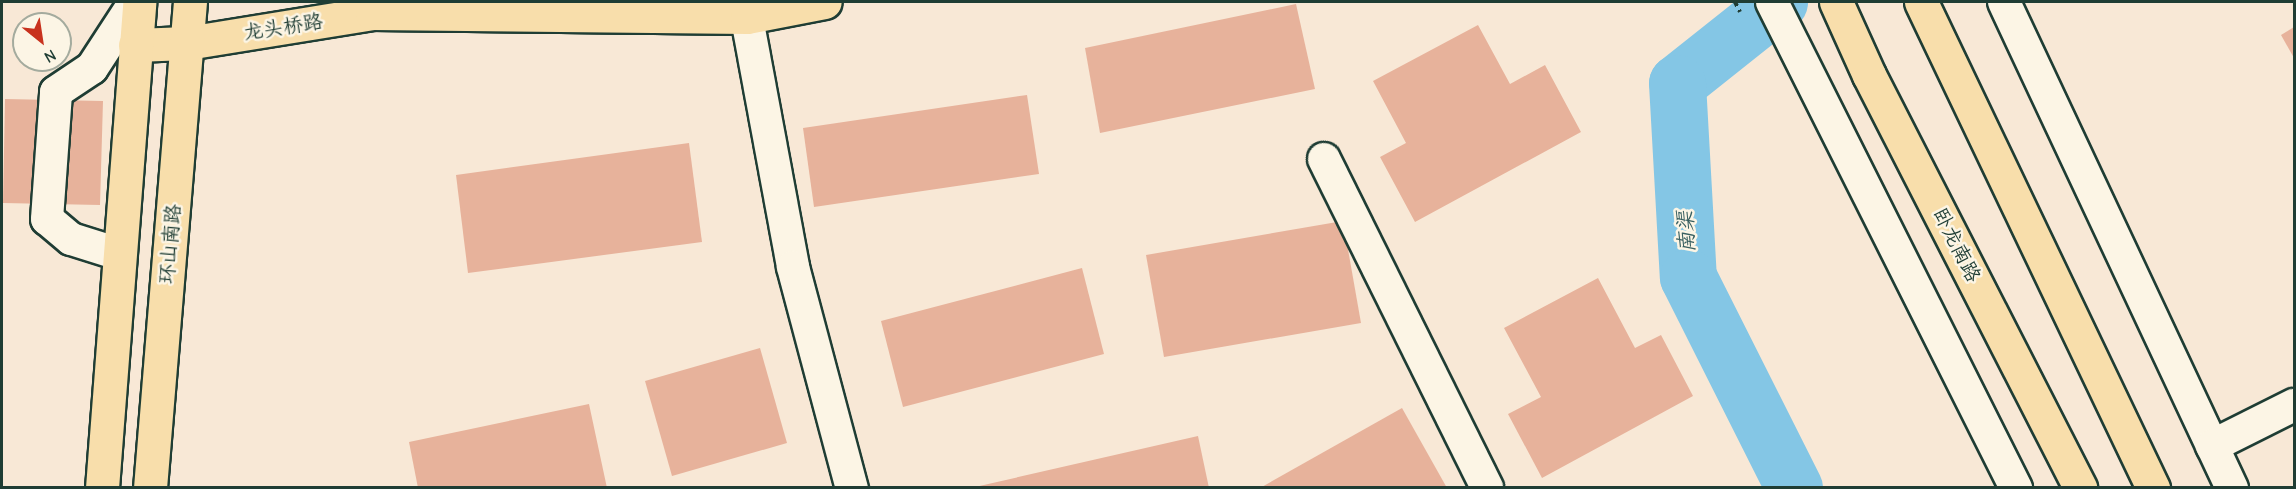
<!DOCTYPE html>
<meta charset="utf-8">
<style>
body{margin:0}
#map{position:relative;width:2296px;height:489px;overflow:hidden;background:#f8e8d6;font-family:"Comic Neue","LXGW WenKai TC",sans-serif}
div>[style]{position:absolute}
.river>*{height:57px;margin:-28.5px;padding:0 28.5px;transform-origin:28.5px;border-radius:28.5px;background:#84c6e5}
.building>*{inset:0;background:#e7b29b}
.path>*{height:4px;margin-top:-2px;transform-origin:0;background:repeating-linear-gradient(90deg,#1f3d34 0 4.5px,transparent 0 9px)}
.roads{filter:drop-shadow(2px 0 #1f3d34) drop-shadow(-2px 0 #1f3d34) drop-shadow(0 2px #1f3d34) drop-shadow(0 -2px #1f3d34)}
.minor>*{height:32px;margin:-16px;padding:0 16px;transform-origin:16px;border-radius:16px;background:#fcf5e5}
.major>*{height:33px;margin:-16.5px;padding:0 16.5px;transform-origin:16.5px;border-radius:16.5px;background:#f8deab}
.highway>*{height:33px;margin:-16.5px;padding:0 16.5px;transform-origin:16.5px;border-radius:16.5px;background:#f8deab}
span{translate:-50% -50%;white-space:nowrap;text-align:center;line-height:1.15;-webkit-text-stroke:5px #fcf5e5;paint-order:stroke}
.street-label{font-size:20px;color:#1f3d34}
.water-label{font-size:21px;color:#385f60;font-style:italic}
.frame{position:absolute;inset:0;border:3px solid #1f3d34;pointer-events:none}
.north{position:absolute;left:12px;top:12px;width:60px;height:60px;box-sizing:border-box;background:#fcf5e5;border:2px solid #a4ab9e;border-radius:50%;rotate:150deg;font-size:16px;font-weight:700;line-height:24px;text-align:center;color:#1f3d34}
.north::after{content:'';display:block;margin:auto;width:21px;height:27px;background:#c8321e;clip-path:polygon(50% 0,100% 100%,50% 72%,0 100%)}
</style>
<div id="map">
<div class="river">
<div style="left:1779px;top:2px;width:130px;rotate:141.5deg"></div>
<div style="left:1677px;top:83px;width:194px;rotate:86.8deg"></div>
<div style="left:1688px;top:277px;width:236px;rotate:63.3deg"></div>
</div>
<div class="building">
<div style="clip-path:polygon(1296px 4px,1315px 89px,1100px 133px,1085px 48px)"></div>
<div style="clip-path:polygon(1478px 25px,1510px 84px,1545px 65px,1581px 132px,1415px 222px,1380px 157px,1406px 143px,1373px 81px)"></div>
<div style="clip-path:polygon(2294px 27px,2294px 58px,2281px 35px)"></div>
<div style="clip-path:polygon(1027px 95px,1039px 174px,814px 207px,803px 128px)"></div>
<div style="clip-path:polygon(5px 99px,103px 101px,100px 205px,3px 203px)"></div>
<div style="clip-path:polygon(689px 143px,702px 242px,468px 273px,456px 175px)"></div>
<div style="clip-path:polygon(1343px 221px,1361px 323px,1164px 357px,1146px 255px)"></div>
<div style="clip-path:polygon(1082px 268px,1104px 354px,903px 407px,881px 321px)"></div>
<div style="clip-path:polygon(1598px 278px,1635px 348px,1661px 335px,1693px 396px,1542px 478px,1508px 414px,1541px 397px,1504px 328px)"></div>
<div style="clip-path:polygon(760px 348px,787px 443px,672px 476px,645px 381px)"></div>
<div style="clip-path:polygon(589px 404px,607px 488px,418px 488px,409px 442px)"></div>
<div style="clip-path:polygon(1402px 408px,1447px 488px,1260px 488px)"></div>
<div style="clip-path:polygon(1198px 436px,1209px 488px,975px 488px,975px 487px)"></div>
</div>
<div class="path">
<div style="left:1735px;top:2px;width:11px;rotate:63deg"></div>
</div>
<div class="roads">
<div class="minor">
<div style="left:744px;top:2px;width:269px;rotate:79.5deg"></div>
<div style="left:793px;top:267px;width:229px;rotate:75.1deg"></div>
<div style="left:1772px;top:2px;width:544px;rotate:63.34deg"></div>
<div style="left:2004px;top:2px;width:537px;rotate:64.87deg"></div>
<div style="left:1324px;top:159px;width:367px;rotate:63.6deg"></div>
<div style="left:119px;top:254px;width:50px;rotate:-162.6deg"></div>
<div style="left:71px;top:239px;width:31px;rotate:-140deg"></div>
<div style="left:47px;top:219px;width:127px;rotate:-85.9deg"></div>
<div style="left:56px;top:92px;width:43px;rotate:-33.7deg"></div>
<div style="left:92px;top:68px;width:79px;rotate:-56.9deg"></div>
<div style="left:2212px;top:446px;width:92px;rotate:-26.6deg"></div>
</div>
<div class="major">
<div style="left:135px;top:45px;width:52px;rotate:-2.2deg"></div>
<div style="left:187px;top:43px;width:187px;rotate:-9.2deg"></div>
<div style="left:372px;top:13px;width:375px;rotate:0.6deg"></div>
<div style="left:747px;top:17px;width:79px;rotate:-10.9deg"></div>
<div style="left:102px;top:488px;width:487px;rotate:-85.6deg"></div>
<div style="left:150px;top:488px;width:488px;rotate:-85.3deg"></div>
</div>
<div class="highway">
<div style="left:1836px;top:2px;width:80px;rotate:65.7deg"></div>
<div style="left:1869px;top:75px;width:464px;rotate:62.9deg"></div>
<div style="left:1921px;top:2px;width:539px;rotate:64.48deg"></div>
</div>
</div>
<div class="street-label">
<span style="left:283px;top:27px;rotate:-9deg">龙头桥路</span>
<span style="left:170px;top:244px;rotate:-85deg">环山南路</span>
<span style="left:1957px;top:245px;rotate:63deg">卧龙南路</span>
</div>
<div class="water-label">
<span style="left:1686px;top:232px;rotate:-93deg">南渠</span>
</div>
<div class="frame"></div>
<div class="north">N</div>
</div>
